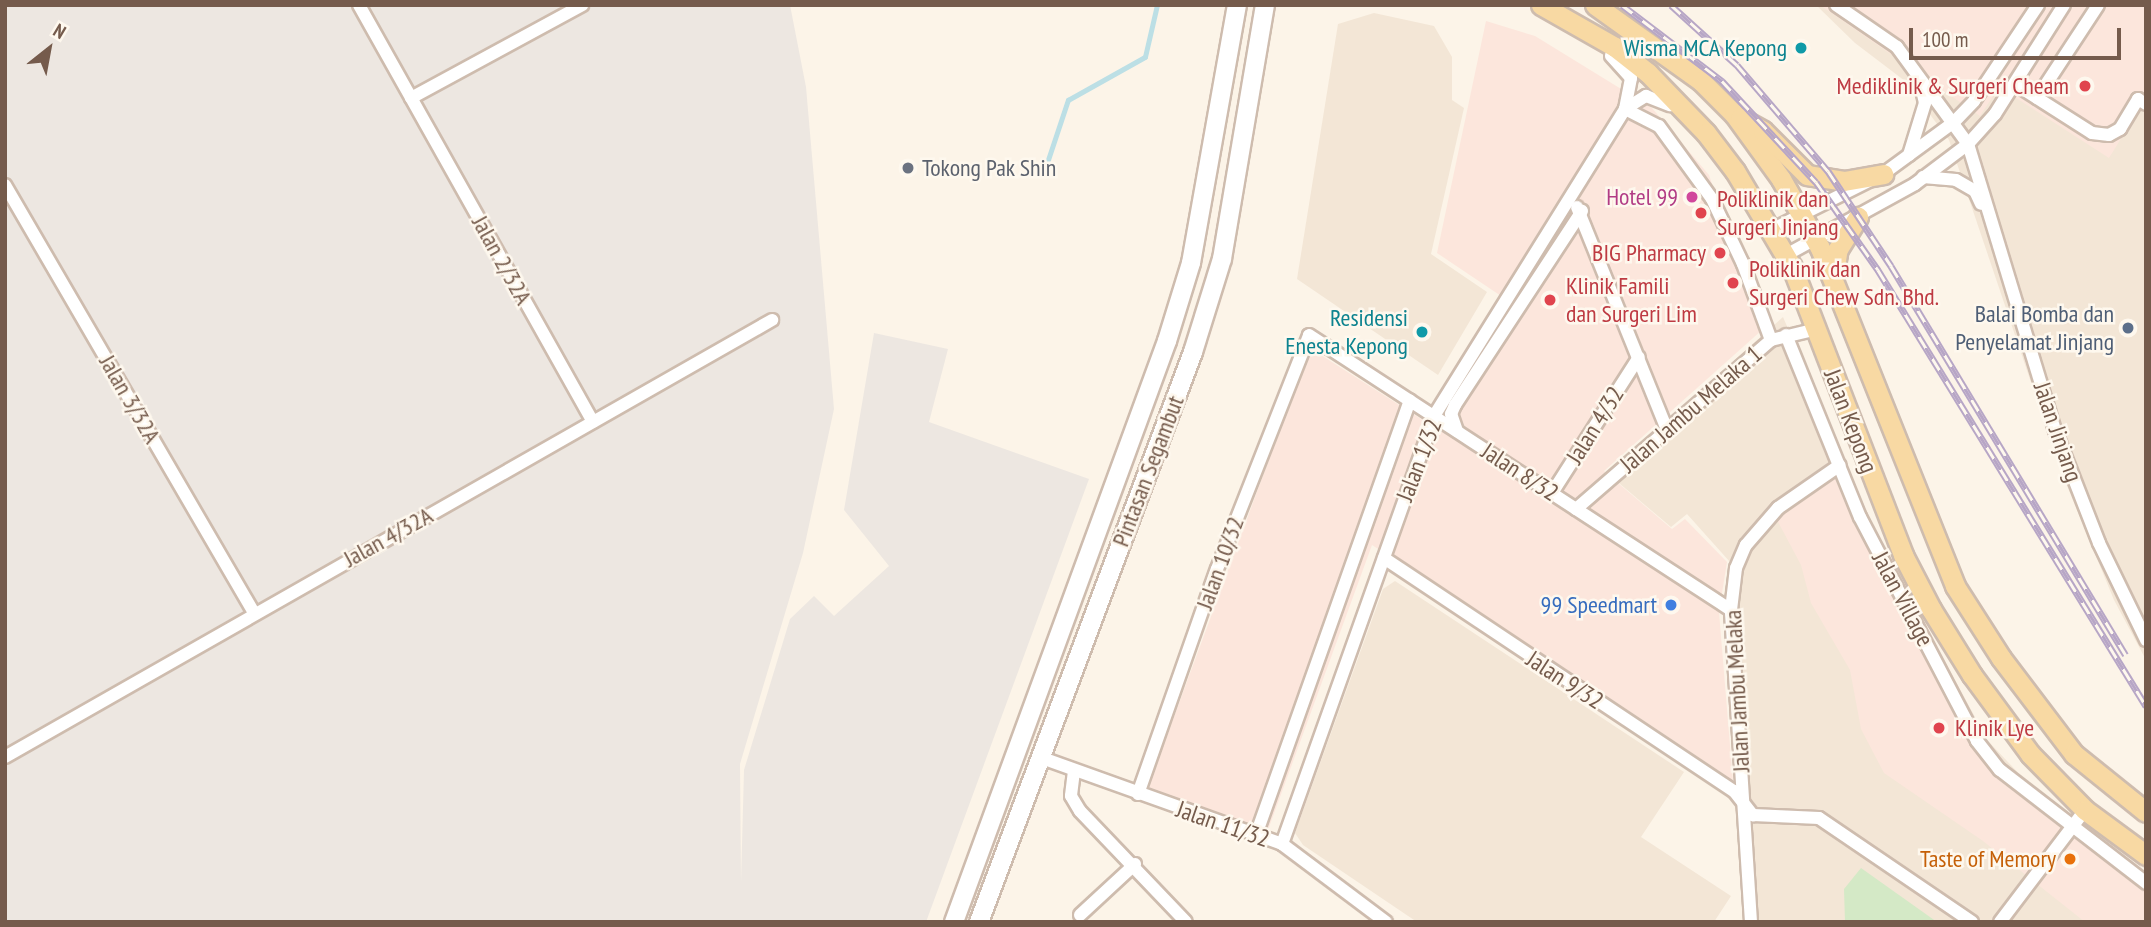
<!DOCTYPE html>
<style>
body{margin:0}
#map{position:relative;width:2151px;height:927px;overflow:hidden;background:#fcf4e8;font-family:"PT Sans Narrow",sans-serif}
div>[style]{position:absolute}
.residential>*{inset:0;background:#f3e6d6}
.commercial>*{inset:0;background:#fce6dc}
.industrial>*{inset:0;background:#ede7e1}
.green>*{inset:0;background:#d4e9c6}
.stream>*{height:4.5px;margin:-2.25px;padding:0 2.25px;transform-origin:2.25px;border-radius:2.25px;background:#bcdfe5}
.roads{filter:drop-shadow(2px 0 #cebcae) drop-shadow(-2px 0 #cebcae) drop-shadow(0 2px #cebcae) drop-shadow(0 -2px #cebcae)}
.minor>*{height:12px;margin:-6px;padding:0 6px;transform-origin:6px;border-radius:6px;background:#fff}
.secondary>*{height:18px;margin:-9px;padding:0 9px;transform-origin:9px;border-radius:9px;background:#fff}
.primary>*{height:19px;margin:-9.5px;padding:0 9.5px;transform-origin:9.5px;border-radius:9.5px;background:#f8d9a3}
.rail>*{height:7px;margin-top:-3.5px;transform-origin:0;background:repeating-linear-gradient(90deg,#fef8ee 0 13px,#b7a6c6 0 26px);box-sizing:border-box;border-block:2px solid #b7a6c6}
.dots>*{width:19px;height:19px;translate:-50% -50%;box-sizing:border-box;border:4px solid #fef8ee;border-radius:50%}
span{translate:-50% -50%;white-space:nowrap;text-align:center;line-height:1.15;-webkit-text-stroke:5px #fef8ee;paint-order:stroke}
.culture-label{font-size:24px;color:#0d838f}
.right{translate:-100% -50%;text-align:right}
.health-label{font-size:24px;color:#be3a42}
.left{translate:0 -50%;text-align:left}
.worship-label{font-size:24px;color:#5b616d}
.hotel-label{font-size:24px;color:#b23c85}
.street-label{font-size:24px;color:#755b4c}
.service-label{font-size:24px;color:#4e5e75}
.shop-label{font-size:24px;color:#366cbe}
.food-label{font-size:24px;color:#c56008}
.frame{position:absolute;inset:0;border:7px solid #755b4c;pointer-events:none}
.north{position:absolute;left:14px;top:14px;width:70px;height:70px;-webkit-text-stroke:5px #fef8ee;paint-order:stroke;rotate:31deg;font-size:19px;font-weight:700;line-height:28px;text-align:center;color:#755b4c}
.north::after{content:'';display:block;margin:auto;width:24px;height:32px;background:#755b4c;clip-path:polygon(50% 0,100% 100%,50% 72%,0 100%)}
.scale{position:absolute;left:1909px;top:28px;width:212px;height:32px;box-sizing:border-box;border:4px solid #755b4c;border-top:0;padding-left:9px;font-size:21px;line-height:24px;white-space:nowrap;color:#755b4c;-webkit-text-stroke:5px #fef8ee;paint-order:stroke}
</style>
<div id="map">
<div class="residential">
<div style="clip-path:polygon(1816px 5px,2146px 5px,2146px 660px,2114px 600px,2061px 471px,1949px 140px,1905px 81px,1855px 43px)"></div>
<div style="clip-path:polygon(1374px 13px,1434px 26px,1452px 57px,1452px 100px,1464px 108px,1431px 254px,1487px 292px,1438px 375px,1297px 279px,1338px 24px)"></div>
<div style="clip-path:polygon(1783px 317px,1880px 542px,1988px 741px,2025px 780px,2146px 874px,2146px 922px,1746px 922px,1724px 594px,1730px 562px,1687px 514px,1671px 527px,1607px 473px)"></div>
<div style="clip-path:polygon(1395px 581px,1684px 772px,1641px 837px,1731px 896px,1714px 922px,1417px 922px,1303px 845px,1295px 833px,1383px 589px)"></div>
</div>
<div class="commercial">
<div style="clip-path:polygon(1820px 5px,2146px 5px,2146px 98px,2109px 158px,1999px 87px,1980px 116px)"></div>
<div style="clip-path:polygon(1486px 21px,1535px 36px,1652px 108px,1709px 175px,1762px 330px,1604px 471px,1672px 529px,1685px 519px,1727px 562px,1719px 612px,1733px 782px,1372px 545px,1268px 830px,1147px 790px,1310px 348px,1440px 431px,1513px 304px,1437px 253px)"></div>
<div style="clip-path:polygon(1837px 472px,1973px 745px,1998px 775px,2146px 891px,2146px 922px,2085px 922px,1983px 841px,1884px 773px,1861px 729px,1850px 670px,1811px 603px,1801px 565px,1776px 518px)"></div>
</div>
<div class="industrial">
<div style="clip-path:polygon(5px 5px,790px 5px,806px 87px,834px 409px,803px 553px,740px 764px,741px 882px,744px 770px,790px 619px,814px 596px,834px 616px,889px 566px,844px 510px,874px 333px,948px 349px,929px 422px,1089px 479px,926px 922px,5px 922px)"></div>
</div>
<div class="green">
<div style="clip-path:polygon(1861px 868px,1937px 922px,1845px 922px,1844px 889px)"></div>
</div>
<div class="stream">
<div style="left:1048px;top:160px;width:63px;rotate:-71.6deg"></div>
<div style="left:1068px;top:100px;width:88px;rotate:-29.2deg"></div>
<div style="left:1145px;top:57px;width:53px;rotate:-77deg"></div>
</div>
<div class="roads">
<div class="minor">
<div style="left:359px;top:5px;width:478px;rotate:60.7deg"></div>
<div style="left:1836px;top:5px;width:74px;rotate:34.5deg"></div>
<div style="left:1897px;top:47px;width:120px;rotate:53.8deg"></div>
<div style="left:1968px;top:144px;width:299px;rotate:73.1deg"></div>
<div style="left:2055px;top:430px;width:121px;rotate:68.7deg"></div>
<div style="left:2099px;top:543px;width:108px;rotate:64.1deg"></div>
<div style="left:2015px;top:84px;width:91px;rotate:32.5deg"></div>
<div style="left:2092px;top:133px;width:17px;rotate:7deg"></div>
<div style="left:2109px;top:135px;width:13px;rotate:-29deg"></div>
<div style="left:2120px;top:129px;width:35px;rotate:-59deg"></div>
<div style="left:2138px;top:99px;width:9px;rotate:32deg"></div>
<div style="left:411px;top:98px;width:195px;rotate:-28.5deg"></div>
<div style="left:2037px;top:98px;width:111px;rotate:-56.7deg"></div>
<div style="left:1625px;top:109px;width:38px;rotate:27deg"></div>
<div style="left:1659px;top:126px;width:90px;rotate:54deg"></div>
<div style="left:1712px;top:199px;width:72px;rotate:64.5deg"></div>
<div style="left:1743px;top:264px;width:81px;rotate:69.8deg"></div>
<div style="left:1625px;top:109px;width:25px;rotate:-32deg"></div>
<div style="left:1646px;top:96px;width:26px;rotate:21deg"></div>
<div style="left:1909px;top:155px;width:54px;rotate:-72.9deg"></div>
<div style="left:1925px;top:103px;width:22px;rotate:-103deg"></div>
<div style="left:1923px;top:177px;width:33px;rotate:5deg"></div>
<div style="left:1956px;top:180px;width:22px;rotate:30deg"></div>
<div style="left:1975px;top:191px;width:14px;rotate:65deg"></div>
<div style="left:5px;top:185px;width:495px;rotate:59.8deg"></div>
<div style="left:1577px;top:207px;width:240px;rotate:68deg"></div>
<div style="left:1773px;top:229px;width:123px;rotate:-26.6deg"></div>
<div style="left:1883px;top:174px;width:88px;rotate:-36.2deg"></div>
<div style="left:1954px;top:122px;width:29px;rotate:-46deg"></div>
<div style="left:1974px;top:101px;width:115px;rotate:-56.3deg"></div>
<div style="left:1786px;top:255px;width:147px;rotate:-28.8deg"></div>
<div style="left:1915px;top:184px;width:66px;rotate:-37deg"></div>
<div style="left:1968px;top:144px;width:40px;rotate:-48deg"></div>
<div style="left:1995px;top:114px;width:129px;rotate:-57.7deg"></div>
<div style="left:1786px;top:335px;width:196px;rotate:67.9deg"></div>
<div style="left:1860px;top:517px;width:253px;rotate:62.4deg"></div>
<div style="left:1977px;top:741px;width:37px;rotate:52deg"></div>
<div style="left:2000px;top:770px;width:185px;rotate:37.7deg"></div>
<div style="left:1457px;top:431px;width:18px;rotate:-109deg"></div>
<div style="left:1451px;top:414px;width:10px;rotate:-66deg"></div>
<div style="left:1455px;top:405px;width:232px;rotate:-56.8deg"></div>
<div style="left:1552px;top:493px;width:161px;rotate:-57.4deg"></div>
<div style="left:1576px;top:509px;width:258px;rotate:-40.9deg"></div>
<div style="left:1771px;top:340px;width:47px;rotate:-13.4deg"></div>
<div style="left:1384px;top:558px;width:420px;rotate:33.7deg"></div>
<div style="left:1734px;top:791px;width:31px;rotate:52deg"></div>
<div style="left:1753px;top:815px;width:66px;rotate:2.6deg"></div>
<div style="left:1819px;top:818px;width:185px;rotate:34.2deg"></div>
<div style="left:5px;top:757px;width:883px;rotate:-29.67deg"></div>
<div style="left:1042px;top:758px;width:255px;rotate:19.7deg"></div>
<div style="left:1282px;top:844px;width:130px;rotate:36.9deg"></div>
<div style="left:1074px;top:771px;width:25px;rotate:97deg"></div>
<div style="left:1071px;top:796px;width:17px;rotate:59deg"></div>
<div style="left:1080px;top:811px;width:153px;rotate:46.3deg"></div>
<div style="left:1138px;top:794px;width:238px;rotate:-70.7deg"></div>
<div style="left:1217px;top:569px;width:251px;rotate:-68.5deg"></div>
<div style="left:1309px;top:335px;width:504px;rotate:33.09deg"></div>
<div style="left:1256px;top:835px;width:461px;rotate:-70.5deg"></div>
<div style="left:1282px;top:844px;width:454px;rotate:-70.4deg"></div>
<div style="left:1434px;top:416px;width:362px;rotate:-58.1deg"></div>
<div style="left:1625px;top:109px;width:32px;rotate:-79deg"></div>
<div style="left:1631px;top:78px;width:30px;rotate:-132deg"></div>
<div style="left:1080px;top:915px;width:75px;rotate:-42.8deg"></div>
<div style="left:1751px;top:922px;width:313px;rotate:-93.7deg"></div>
<div style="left:1731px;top:610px;width:42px;rotate:-83.2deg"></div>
<div style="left:1736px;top:568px;width:25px;rotate:-67deg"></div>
<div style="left:1746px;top:545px;width:49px;rotate:-49.1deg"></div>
<div style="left:1778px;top:508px;width:75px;rotate:-34.7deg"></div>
<div style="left:2000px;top:922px;width:141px;rotate:-52.8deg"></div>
</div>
<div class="secondary">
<div style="left:954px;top:922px;width:619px;rotate:-69.87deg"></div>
<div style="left:1167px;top:341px;width:82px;rotate:-72.9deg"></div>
<div style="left:1191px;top:263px;width:262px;rotate:-79.9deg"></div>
<div style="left:979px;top:922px;width:609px;rotate:-69.42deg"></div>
<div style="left:1193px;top:352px;width:97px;rotate:-72.7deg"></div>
<div style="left:1222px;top:259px;width:258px;rotate:-80.4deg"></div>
</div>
<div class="primary">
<div style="left:1541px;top:5px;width:85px;rotate:29.6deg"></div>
<div style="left:1615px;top:47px;width:42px;rotate:38.2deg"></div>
<div style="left:1648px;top:73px;width:83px;rotate:46deg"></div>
<div style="left:1706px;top:133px;width:48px;rotate:52.7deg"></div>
<div style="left:1735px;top:171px;width:112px;rotate:59.3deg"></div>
<div style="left:1792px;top:267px;width:309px;rotate:68.9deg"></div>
<div style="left:1903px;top:555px;width:61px;rotate:62.6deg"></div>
<div style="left:1931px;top:609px;width:78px;rotate:58.2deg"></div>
<div style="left:1972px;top:675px;width:98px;rotate:53.7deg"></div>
<div style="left:2030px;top:754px;width:78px;rotate:45.5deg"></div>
<div style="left:2085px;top:810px;width:76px;rotate:36.4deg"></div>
<div style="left:1595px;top:5px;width:130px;rotate:35.6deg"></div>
<div style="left:1701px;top:81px;width:47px;rotate:45deg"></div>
<div style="left:1734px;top:114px;width:80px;rotate:54.1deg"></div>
<div style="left:1781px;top:179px;width:79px;rotate:60.5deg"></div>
<div style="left:1820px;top:248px;width:364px;rotate:68.2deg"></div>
<div style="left:1955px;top:586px;width:85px;rotate:57.4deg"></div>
<div style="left:2001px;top:658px;width:121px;rotate:52.8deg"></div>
<div style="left:2074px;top:754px;width:92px;rotate:38.9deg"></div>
<div style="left:1740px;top:118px;width:26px;rotate:29deg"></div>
<div style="left:1763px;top:131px;width:62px;rotate:45deg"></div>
<div style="left:1807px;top:175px;width:37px;rotate:9deg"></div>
<div style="left:1844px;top:181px;width:40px;rotate:-10deg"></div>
<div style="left:1833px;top:279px;width:30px;rotate:-81deg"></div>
<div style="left:1838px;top:249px;width:38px;rotate:-58deg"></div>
</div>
</div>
<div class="rail">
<div style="left:1622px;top:5px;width:126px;rotate:37.2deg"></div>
<div style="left:1722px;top:81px;width:138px;rotate:47.1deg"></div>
<div style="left:1816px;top:182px;width:108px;rotate:54.8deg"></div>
<div style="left:1878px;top:270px;width:512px;rotate:58.42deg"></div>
<div style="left:1671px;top:5px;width:89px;rotate:42.3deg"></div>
<div style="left:1737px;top:65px;width:140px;rotate:49.4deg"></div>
<div style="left:1828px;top:171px;width:114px;rotate:56.4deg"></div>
<div style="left:1891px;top:266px;width:454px;rotate:58.9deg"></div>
</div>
<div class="dots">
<div style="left:1801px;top:48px;background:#0f9aa8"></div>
<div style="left:2085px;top:86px;background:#e0444e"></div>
<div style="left:908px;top:168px;background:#6b7280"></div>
<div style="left:1692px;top:197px;background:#d1479c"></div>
<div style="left:1701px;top:213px;background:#e0444e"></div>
<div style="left:1720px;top:253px;background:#e0444e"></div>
<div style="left:1733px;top:283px;background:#e0444e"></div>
<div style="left:1550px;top:300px;background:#e0444e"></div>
<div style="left:2128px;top:328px;background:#5c6f8a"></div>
<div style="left:1422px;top:332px;background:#0f9aa8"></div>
<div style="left:1671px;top:605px;background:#3f7fe0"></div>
<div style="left:1939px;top:728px;background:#e0444e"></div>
<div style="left:2070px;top:859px;background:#e8710a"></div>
</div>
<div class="culture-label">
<span class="right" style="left:1787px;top:48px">Wisma MCA Kepong</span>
<span class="right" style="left:1408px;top:332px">Residensi<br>Enesta Kepong</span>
</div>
<div class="health-label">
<span class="right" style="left:2069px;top:86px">Mediklinik &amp; Surgeri Cheam</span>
<span class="left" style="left:1717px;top:213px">Poliklinik dan<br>Surgeri Jinjang</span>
<span class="right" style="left:1706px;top:253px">BIG Pharmacy</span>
<span class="left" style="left:1749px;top:283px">Poliklinik dan<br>Surgeri Chew Sdn. Bhd.</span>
<span class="left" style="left:1566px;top:300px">Klinik Famili<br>dan Surgeri Lim</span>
<span class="left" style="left:1955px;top:728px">Klinik Lye</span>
</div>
<div class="worship-label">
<span class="left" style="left:922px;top:168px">Tokong Pak Shin</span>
</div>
<div class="hotel-label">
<span class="right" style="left:1678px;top:197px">Hotel 99</span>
</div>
<div class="street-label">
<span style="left:502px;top:260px;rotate:61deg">Jalan 2/32A</span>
<span style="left:130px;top:399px;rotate:60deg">Jalan 3/32A</span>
<span style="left:1691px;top:409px;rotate:-41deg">Jalan Jambu Melaka 1</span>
<span style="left:1851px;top:421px;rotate:69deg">Jalan Kepong</span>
<span style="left:1595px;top:425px;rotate:-58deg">Jalan 4/32</span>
<span style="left:2058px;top:432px;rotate:71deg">Jalan Jinjang</span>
<span style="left:1419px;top:460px;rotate:-69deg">Jalan 1/32</span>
<span style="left:1148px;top:471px;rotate:-69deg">Pintasan Segambut</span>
<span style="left:1520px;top:472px;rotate:33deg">Jalan 8/32</span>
<span style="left:388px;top:537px;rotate:-29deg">Jalan 4/32A</span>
<span style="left:1220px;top:563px;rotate:-70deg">Jalan 10/32</span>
<span style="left:1903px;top:599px;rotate:62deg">Jalan Village</span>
<span style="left:1565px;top:680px;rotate:33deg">Jalan 9/32</span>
<span style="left:1737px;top:691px;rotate:-93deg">Jalan Jambu Melaka</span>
<span style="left:1223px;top:824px;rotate:19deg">Jalan 11/32</span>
</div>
<div class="service-label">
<span class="right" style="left:2114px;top:328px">Balai Bomba dan<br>Penyelamat Jinjang</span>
</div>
<div class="shop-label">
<span class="right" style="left:1657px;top:605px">99 Speedmart</span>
</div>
<div class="food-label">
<span class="right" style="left:2056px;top:859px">Taste of Memory</span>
</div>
<div class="frame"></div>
<div class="north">N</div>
<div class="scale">100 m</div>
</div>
